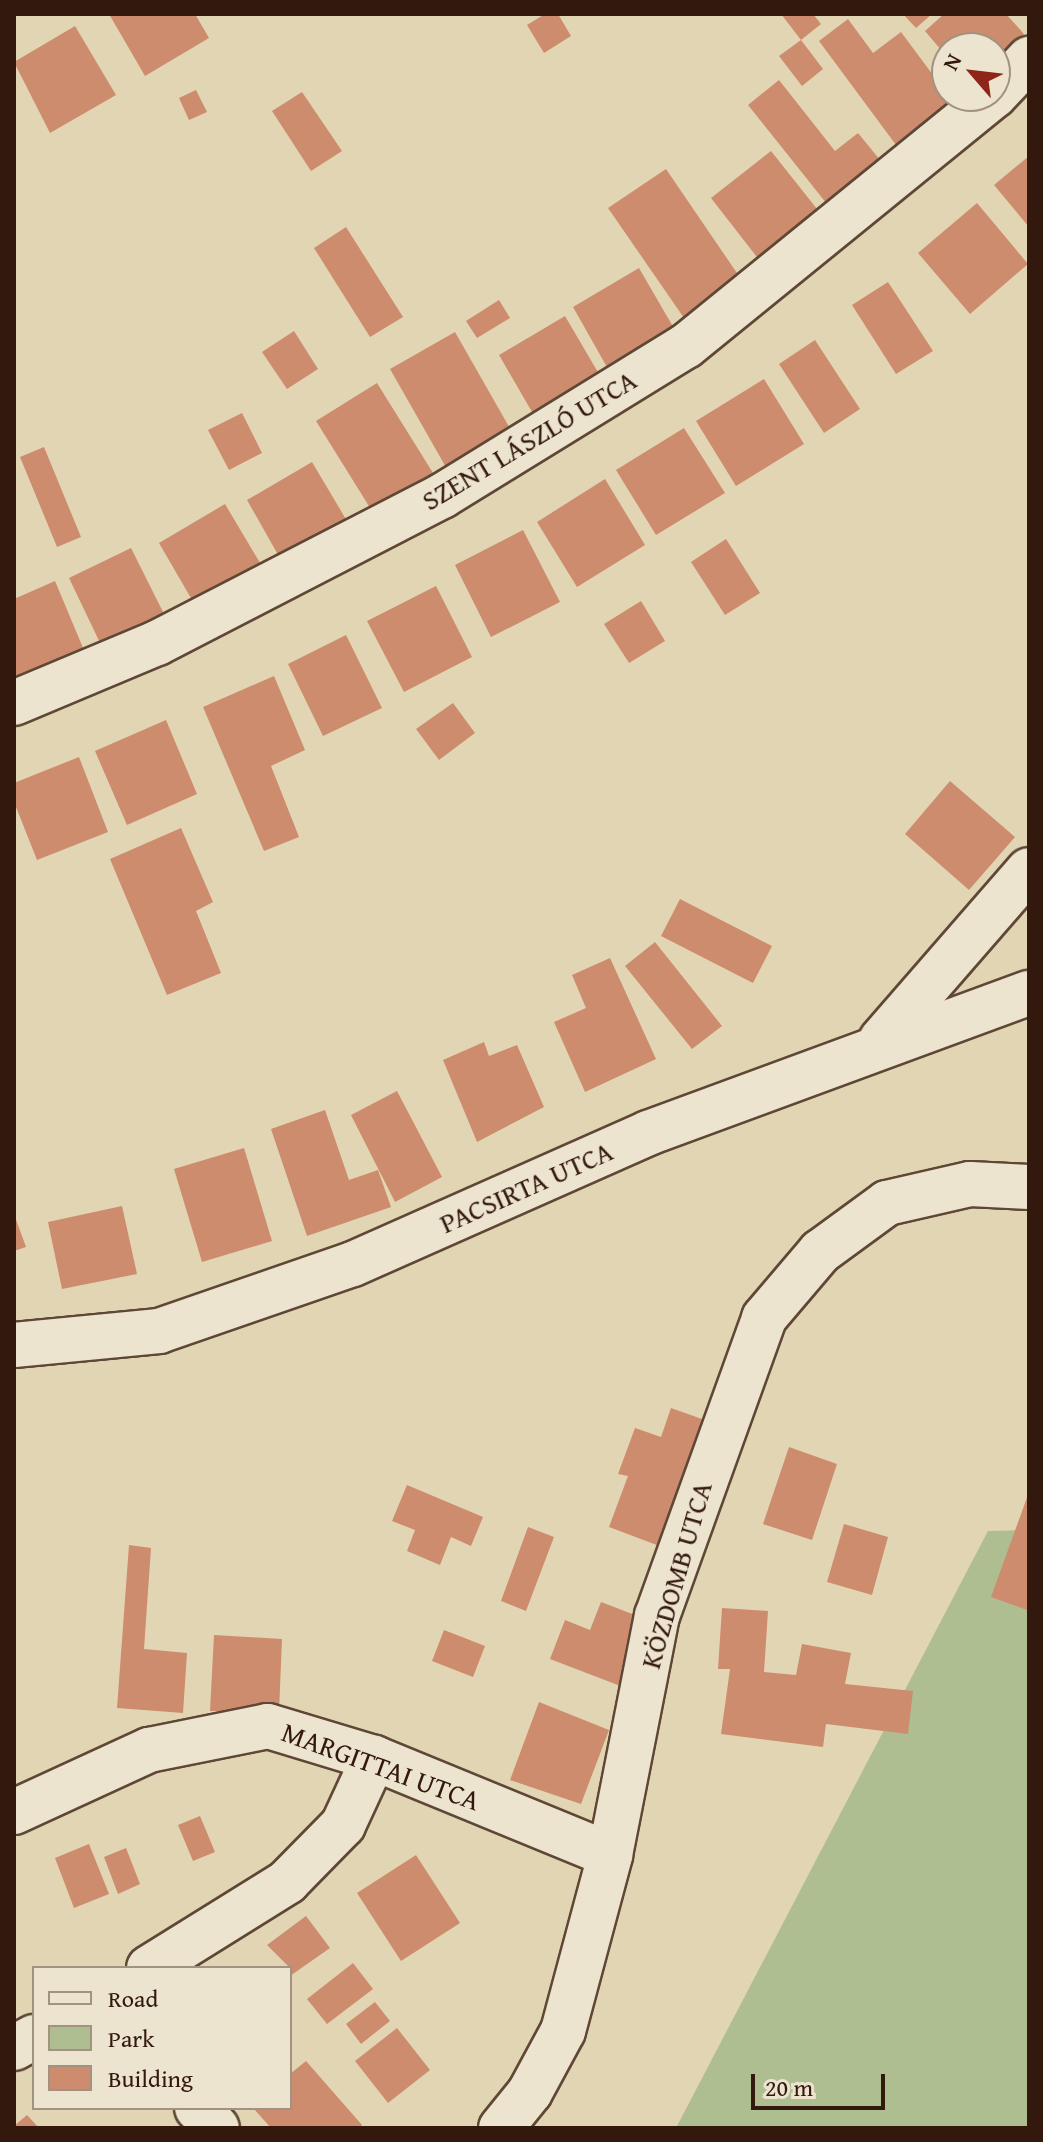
<!DOCTYPE html>
<meta charset="utf-8">
<style>
body{margin:0}
#map{position:relative;width:1043px;height:2142px;overflow:hidden;background:#e2d5b3;font-family:"Gentium Book Plus",serif}
div>[style]{position:absolute}
.green>*{inset:0;background:#afbe90}
.building>*{inset:0;background:#cd8c6d}
.roads{filter:drop-shadow(2px 0 #5f4736) drop-shadow(-2px 0 #5f4736) drop-shadow(0 2px #5f4736) drop-shadow(0 -2px #5f4736)}
.street>*{height:44px;margin:-22px;padding:0 22px;transform-origin:22px;border-radius:22px;background:#ece4ce}
span{translate:-50% -50%;white-space:nowrap;text-align:center;line-height:1.15;-webkit-text-stroke:8px #ece4ce;paint-order:stroke}
.street-label{font-size:28px;color:#33180d}
.frame{position:absolute;inset:0;border:16px solid #33180d;pointer-events:none}
.legend{position:absolute;left:32px;top:1966px;width:260px;height:144px;box-sizing:border-box;background:#ece4ce;border:2px solid #a29281;margin:0;padding:10px 14px;list-style:none;font-size:24px;color:#33180d}
.legend li{display:flex;align-items:center;gap:16px;height:40px}
.legend b{width:40px;border:2px solid #a29281}
.north{position:absolute;left:931px;top:32px;width:80px;height:80px;box-sizing:border-box;background:#ece4ce;border:2px solid #a29281;border-radius:50%;rotate:298deg;font-size:22px;font-weight:700;line-height:32px;text-align:center;color:#33180d}
.north::after{content:'';display:block;margin:auto;width:28px;height:36px;background:#8f2418;clip-path:polygon(50% 0,100% 100%,50% 72%,0 100%)}
.scale{position:absolute;left:751px;top:2074px;width:134px;height:36px;box-sizing:border-box;border:4px solid #33180d;border-top:0;padding-left:10px;font-size:24px;line-height:28px;white-space:nowrap;color:#33180d;-webkit-text-stroke:6px #ece4ce;paint-order:stroke}
</style>
<div id="map">
<div class="green">
<div style="clip-path:polygon(1029px 1530px,1029px 2128px,676px 2128px,988px 1531px)"></div>
</div>
<div class="building">
<div style="clip-path:polygon(109px 14px,195px 14px,209px 38px,145px 76px)"></div>
<div style="clip-path:polygon(545px 14px,558px 14px,571px 36px,544px 53px,527px 25px)"></div>
<div style="clip-path:polygon(781px 14px,813px 14px,821px 24px,801px 40px)"></div>
<div style="clip-path:polygon(903px 14px,932px 14px,916px 28px)"></div>
<div style="clip-path:polygon(944px 14px,1006px 14px,1024px 34px,995px 60px,995px 48px,947px 48px,947px 57px,925px 31px)"></div>
<div style="clip-path:polygon(848px 19px,873px 53px,901px 32px,956px 106px,899px 149px,819px 41px)"></div>
<div style="clip-path:polygon(75px 26px,116px 95px,50px 133px,14px 62px)"></div>
<div style="clip-path:polygon(801px 40px,823px 69px,802px 86px,779px 56px)"></div>
<div style="clip-path:polygon(779px 80px,835px 151px,858px 133px,885px 166px,831px 209px,748px 105px)"></div>
<div style="clip-path:polygon(196px 90px,207px 112px,189px 120px,179px 98px)"></div>
<div style="clip-path:polygon(302px 92px,342px 151px,311px 171px,272px 111px)"></div>
<div style="clip-path:polygon(771px 151px,821px 214px,760px 261px,711px 198px)"></div>
<div style="clip-path:polygon(1029px 156px,1029px 227px,994px 185px)"></div>
<div style="clip-path:polygon(666px 169px,741px 279px,684px 318px,608px 208px)"></div>
<div style="clip-path:polygon(977px 203px,1028px 264px,970px 314px,918px 253px)"></div>
<div style="clip-path:polygon(346px 227px,403px 317px,370px 337px,314px 248px)"></div>
<div style="clip-path:polygon(639px 268px,679px 337px,612px 376px,573px 307px)"></div>
<div style="clip-path:polygon(888px 282px,933px 351px,896px 374px,852px 305px)"></div>
<div style="clip-path:polygon(499px 300px,510px 318px,477px 338px,466px 321px)"></div>
<div style="clip-path:polygon(565px 316px,606px 386px,539px 424px,499px 355px)"></div>
<div style="clip-path:polygon(294px 331px,318px 369px,287px 389px,262px 352px)"></div>
<div style="clip-path:polygon(455px 332px,512px 432px,447px 469px,390px 369px)"></div>
<div style="clip-path:polygon(815px 340px,860px 409px,824px 433px,779px 364px)"></div>
<div style="clip-path:polygon(764px 379px,804px 444px,736px 486px,696px 421px)"></div>
<div style="clip-path:polygon(377px 383px,433px 473px,372px 511px,316px 421px)"></div>
<div style="clip-path:polygon(242px 413px,262px 453px,229px 470px,208px 430px)"></div>
<div style="clip-path:polygon(684px 428px,725px 493px,656px 535px,616px 470px)"></div>
<div style="clip-path:polygon(44px 447px,81px 537px,57px 547px,20px 457px)"></div>
<div style="clip-path:polygon(312px 462px,347px 521px,281px 560px,247px 500px)"></div>
<div style="clip-path:polygon(605px 479px,645px 545px,577px 587px,537px 522px)"></div>
<div style="clip-path:polygon(225px 504px,266px 573px,199px 612px,159px 543px)"></div>
<div style="clip-path:polygon(523px 530px,560px 602px,491px 637px,455px 565px)"></div>
<div style="clip-path:polygon(726px 539px,760px 593px,725px 615px,691px 562px)"></div>
<div style="clip-path:polygon(131px 548px,165px 616px,102px 647px,69px 578px)"></div>
<div style="clip-path:polygon(55px 581px,86px 655px,14px 681px,14px 599px)"></div>
<div style="clip-path:polygon(436px 586px,472px 657px,404px 692px,367px 621px)"></div>
<div style="clip-path:polygon(641px 601px,665px 641px,629px 663px,604px 624px)"></div>
<div style="clip-path:polygon(346px 635px,382px 708px,323px 736px,288px 664px)"></div>
<div style="clip-path:polygon(274px 676px,305px 750px,271px 766px,299px 837px,264px 851px,203px 707px)"></div>
<div style="clip-path:polygon(453px 703px,475px 733px,439px 760px,416px 729px)"></div>
<div style="clip-path:polygon(166px 720px,197px 794px,127px 825px,95px 751px)"></div>
<div style="clip-path:polygon(79px 757px,108px 832px,37px 860px,14px 802px,14px 783px)"></div>
<div style="clip-path:polygon(950px 781px,1015px 837px,969px 890px,905px 834px)"></div>
<div style="clip-path:polygon(181px 828px,213px 902px,196px 911px,221px 973px,167px 995px,110px 859px)"></div>
<div style="clip-path:polygon(680px 899px,772px 946px,753px 983px,661px 936px)"></div>
<div style="clip-path:polygon(655px 942px,722px 1026px,692px 1049px,625px 966px)"></div>
<div style="clip-path:polygon(610px 958px,656px 1059px,585px 1092px,554px 1022px,586px 1008px,572px 975px)"></div>
<div style="clip-path:polygon(484px 1042px,489px 1056px,517px 1045px,544px 1107px,477px 1142px,443px 1060px)"></div>
<div style="clip-path:polygon(397px 1091px,442px 1177px,395px 1202px,351px 1115px)"></div>
<div style="clip-path:polygon(325px 1110px,349px 1180px,378px 1170px,391px 1207px,307px 1236px,271px 1129px)"></div>
<div style="clip-path:polygon(244px 1148px,272px 1241px,202px 1262px,174px 1169px)"></div>
<div style="clip-path:polygon(122px 1206px,137px 1274px,62px 1289px,48px 1222px)"></div>
<div style="clip-path:polygon(14px 1214px,26px 1247px,14px 1251px)"></div>
<div style="clip-path:polygon(671px 1408px,716px 1424px,670px 1550px,609px 1527px,628px 1476px,618px 1474px,635px 1428px,661px 1437px)"></div>
<div style="clip-path:polygon(789px 1447px,837px 1464px,812px 1540px,763px 1524px)"></div>
<div style="clip-path:polygon(407px 1485px,483px 1517px,471px 1546px,451px 1537px,440px 1565px,407px 1551px,415px 1530px,392px 1521px)"></div>
<div style="clip-path:polygon(1029px 1492px,1029px 1604px,1027px 1610px,991px 1597px)"></div>
<div style="clip-path:polygon(844px 1524px,888px 1537px,872px 1595px,827px 1582px)"></div>
<div style="clip-path:polygon(528px 1527px,554px 1537px,526px 1611px,501px 1601px)"></div>
<div style="clip-path:polygon(129px 1545px,151px 1548px,144px 1649px,187px 1653px,183px 1713px,117px 1708px)"></div>
<div style="clip-path:polygon(601px 1602px,648px 1620px,623px 1687px,550px 1659px,565px 1620px,590px 1630px)"></div>
<div style="clip-path:polygon(722px 1608px,768px 1611px,764px 1672px,796px 1675px,802px 1644px,851px 1653px,845px 1684px,913px 1691px,908px 1734px,826px 1724px,823px 1747px,721px 1734px,730px 1669px,718px 1669px)"></div>
<div style="clip-path:polygon(444px 1630px,485px 1646px,473px 1677px,432px 1661px)"></div>
<div style="clip-path:polygon(214px 1635px,282px 1639px,279px 1712px,210px 1711px)"></div>
<div style="clip-path:polygon(539px 1702px,609px 1730px,581px 1804px,510px 1780px)"></div>
<div style="clip-path:polygon(200px 1816px,215px 1852px,193px 1861px,178px 1825px)"></div>
<div style="clip-path:polygon(89px 1844px,109px 1894px,74px 1908px,55px 1858px)"></div>
<div style="clip-path:polygon(126px 1848px,140px 1884px,118px 1894px,104px 1857px)"></div>
<div style="clip-path:polygon(416px 1855px,460px 1923px,401px 1961px,357px 1893px)"></div>
<div style="clip-path:polygon(306px 1916px,330px 1948px,290px 1976px,290px 1968px,267px 1945px)"></div>
<div style="clip-path:polygon(353px 1963px,373px 1989px,327px 2024px,307px 1999px)"></div>
<div style="clip-path:polygon(375px 2002px,390px 2021px,361px 2044px,346px 2024px)"></div>
<div style="clip-path:polygon(397px 2028px,430px 2070px,388px 2103px,355px 2061px)"></div>
<div style="clip-path:polygon(306px 2061px,362px 2125px,359px 2128px,271px 2128px,253px 2108px,290px 2108px,290px 2074px)"></div>
<div style="clip-path:polygon(27px 2115px,39px 2128px,14px 2128px,14px 2126px)"></div>
</div>
<div class="roads">
<div class="street">
<div style="left:995px;top:95px;width:50px;rotate:-46.6deg"></div>
<div style="left:14px;top:703px;width:155px;rotate:-22.8deg"></div>
<div style="left:157px;top:643px;width:321px;rotate:-27.3deg"></div>
<div style="left:442px;top:496px;width:286px;rotate:-31.6deg"></div>
<div style="left:686px;top:346px;width:397px;rotate:-39.1deg"></div>
<div style="left:881px;top:1040px;width:225px;rotate:-49deg"></div>
<div style="left:14px;top:1345px;width:146px;rotate:-5.5deg"></div>
<div style="left:159px;top:1331px;width:205px;rotate:-19.1deg"></div>
<div style="left:353px;top:1264px;width:323px;rotate:-23.9deg"></div>
<div style="left:648px;top:1133px;width:406px;rotate:-20.2deg"></div>
<div style="left:14px;top:1812px;width:149px;rotate:-24.7deg"></div>
<div style="left:149px;top:1750px;width:121px;rotate:-11.4deg"></div>
<div style="left:268px;top:1726px;width:111px;rotate:16.8deg"></div>
<div style="left:374px;top:1758px;width:255px;rotate:22.3deg"></div>
<div style="left:149px;top:1968px;width:163px;rotate:-31.9deg"></div>
<div style="left:287px;top:1882px;width:80px;rotate:-45.5deg"></div>
<div style="left:343px;top:1825px;width:74px;rotate:-65.2deg"></div>
<div style="left:14px;top:2048px;width:23px;rotate:-29deg"></div>
<div style="left:197px;top:2108px;width:28px;rotate:45deg"></div>
<div style="left:501px;top:2128px;width:46px;rotate:-51.1deg"></div>
<div style="left:530px;top:2092px;width:69px;rotate:-61.6deg"></div>
<div style="left:563px;top:2031px;width:182px;rotate:-75deg"></div>
<div style="left:610px;top:1855px;width:244px;rotate:-78.9deg"></div>
<div style="left:657px;top:1616px;width:317px;rotate:-70.2deg"></div>
<div style="left:764px;top:1318px;width:87px;rotate:-49.7deg"></div>
<div style="left:820px;top:1252px;width:83px;rotate:-36.2deg"></div>
<div style="left:887px;top:1203px;width:85px;rotate:-12.9deg"></div>
<div style="left:970px;top:1184px;width:59px;rotate:2.9deg"></div>
</div>
</div>
<div class="street-label">
<span style="left:529px;top:440px;rotate:-31deg">SZENT LÁSZLÓ UTCA</span>
<span style="left:526px;top:1187px;rotate:-24deg">PACSIRTA UTCA</span>
<span style="left:676px;top:1575px;rotate:-74deg">KÖZDOMB UTCA</span>
<span style="left:381px;top:1766px;rotate:20deg">MARGITTAI UTCA</span>
</div>
<div class="frame"></div>
<ul class="legend">
<li><b style="height:10px;background:#ece4ce"></b>Road</li>
<li><b style="height:22px;background:#afbe90"></b>Park</li>
<li><b style="height:22px;background:#cd8c6d"></b>Building</li>
</ul>
<div class="north">N</div>
<div class="scale">20 m</div>
</div>
